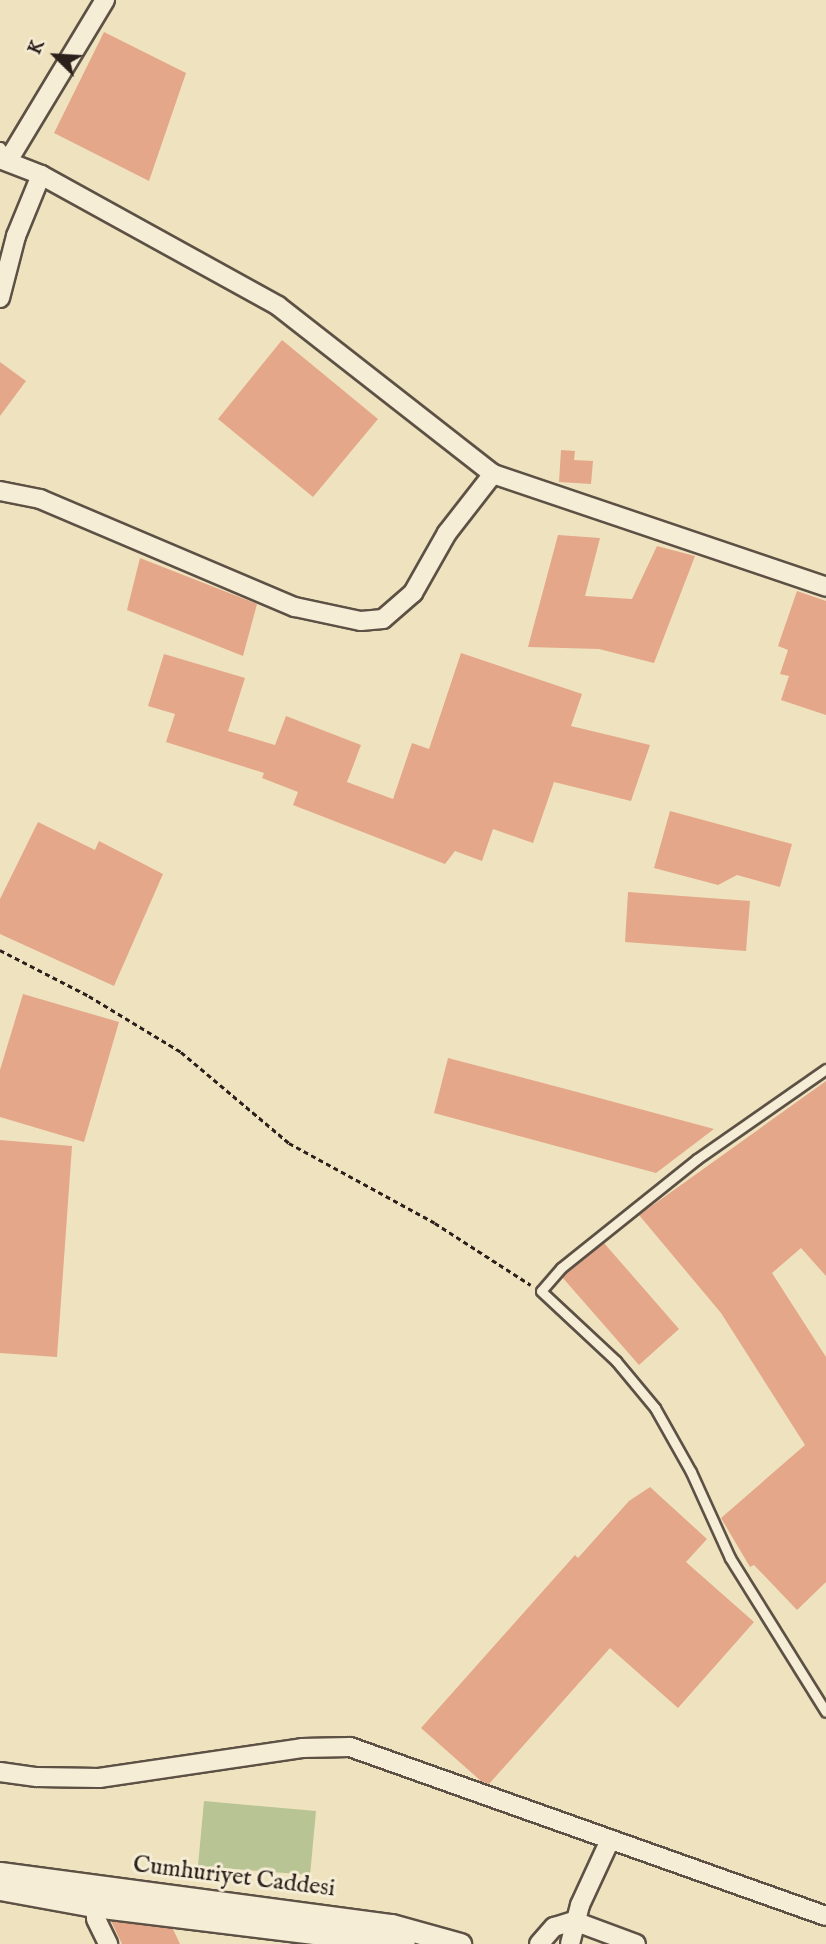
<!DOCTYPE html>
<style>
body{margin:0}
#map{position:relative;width:826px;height:1944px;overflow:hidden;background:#efe3bf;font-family:"IM FELL English",serif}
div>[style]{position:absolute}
.green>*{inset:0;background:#b8c493}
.building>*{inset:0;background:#e4a78a}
.path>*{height:2.5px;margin-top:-1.25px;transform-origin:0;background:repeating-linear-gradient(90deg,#2c201c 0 5px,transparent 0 8.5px)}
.roads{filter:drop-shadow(2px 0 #5d5145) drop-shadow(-2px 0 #5d5145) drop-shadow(0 2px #5d5145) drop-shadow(0 -2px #5d5145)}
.service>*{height:9px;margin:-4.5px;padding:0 4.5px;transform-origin:4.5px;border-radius:4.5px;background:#f5edd5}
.minor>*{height:18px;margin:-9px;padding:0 9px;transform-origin:9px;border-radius:9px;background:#f5edd5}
.tertiary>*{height:21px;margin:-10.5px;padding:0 10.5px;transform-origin:10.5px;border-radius:10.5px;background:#f5edd5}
span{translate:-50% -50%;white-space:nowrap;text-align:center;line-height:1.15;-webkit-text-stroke:6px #f5edd5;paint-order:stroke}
.street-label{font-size:24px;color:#2c201c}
.north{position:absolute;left:21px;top:21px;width:70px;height:70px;-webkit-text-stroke:5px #f5edd5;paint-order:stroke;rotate:294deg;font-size:19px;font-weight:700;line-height:28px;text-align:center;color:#2c201c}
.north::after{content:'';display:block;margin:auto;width:24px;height:32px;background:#2c201c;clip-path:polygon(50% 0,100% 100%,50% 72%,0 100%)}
</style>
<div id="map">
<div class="green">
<div style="clip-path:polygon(204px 1801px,316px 1811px,310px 1875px,198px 1866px)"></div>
</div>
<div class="building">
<div style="clip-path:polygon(104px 32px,186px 73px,149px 181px,54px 133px)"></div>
<div style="clip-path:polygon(282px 340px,378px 419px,313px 497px,218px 419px)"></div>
<div style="clip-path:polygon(0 362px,26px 381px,0 416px)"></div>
<div style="clip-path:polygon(561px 450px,575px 451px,574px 460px,593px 461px,591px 484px,559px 482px)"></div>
<div style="clip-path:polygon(558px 535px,600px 538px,585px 596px,632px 599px,657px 546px,695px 556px,654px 663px,599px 649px,528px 647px)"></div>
<div style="clip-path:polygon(140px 558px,257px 604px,243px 656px,127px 610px)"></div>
<div style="clip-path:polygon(797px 591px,826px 601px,826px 715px,781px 700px,789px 676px,780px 674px,788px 650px,778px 646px)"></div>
<div style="clip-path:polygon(461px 653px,582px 694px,571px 726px,650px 745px,631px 801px,554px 782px,533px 843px,493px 829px,482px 861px,455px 851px,445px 864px,293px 805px,298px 792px,262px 778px,264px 773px,166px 742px,175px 714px,148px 706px,164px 654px,245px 678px,228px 731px,275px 745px,286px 716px,361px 745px,347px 782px,393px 799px,412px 743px,429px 749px)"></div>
<div style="clip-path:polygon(670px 811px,792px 844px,780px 887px,737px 875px,718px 885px,654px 868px)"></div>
<div style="clip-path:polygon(38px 822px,95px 850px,99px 841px,163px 874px,114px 986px,0 934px,0 899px)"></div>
<div style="clip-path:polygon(628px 892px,750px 901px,746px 951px,625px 942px)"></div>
<div style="clip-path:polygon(23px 994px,119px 1022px,84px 1142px,0 1117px,0 1070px)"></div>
<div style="clip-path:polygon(448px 1058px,577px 1092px,714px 1129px,656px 1173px,434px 1113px)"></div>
<div style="clip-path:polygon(826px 1081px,826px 1276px,801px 1248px,772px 1273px,826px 1357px,826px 1582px,797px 1610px,754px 1565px,750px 1567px,721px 1518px,805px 1445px,721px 1313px,639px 1215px)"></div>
<div style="clip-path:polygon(0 1140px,72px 1146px,57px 1357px,0 1353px)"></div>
<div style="clip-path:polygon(604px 1243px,679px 1329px,639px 1365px,562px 1277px)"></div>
<div style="clip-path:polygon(650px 1487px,707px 1539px,686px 1562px,754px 1622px,678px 1708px,610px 1648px,489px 1784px,481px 1781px,421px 1728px,575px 1555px,578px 1558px,629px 1501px)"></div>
<div style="clip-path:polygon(111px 1921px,173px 1929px,180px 1944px,122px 1944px)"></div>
</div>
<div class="path">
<div style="left:0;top:950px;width:100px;rotate:27.3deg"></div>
<div style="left:89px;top:996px;width:108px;rotate:31.3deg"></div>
<div style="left:181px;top:1052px;width:141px;rotate:40.1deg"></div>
<div style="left:289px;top:1143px;width:166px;rotate:28.7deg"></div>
<div style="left:435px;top:1223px;width:114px;rotate:32.9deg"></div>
</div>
<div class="roads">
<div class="service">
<div style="left:0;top:147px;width:15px;rotate:53deg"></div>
<div style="left:826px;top:1069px;width:157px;rotate:145.1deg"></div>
<div style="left:697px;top:1159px;width:174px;rotate:141.3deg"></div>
<div style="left:561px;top:1268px;width:30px;rotate:131deg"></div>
<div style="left:541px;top:1291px;width:103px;rotate:43deg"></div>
<div style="left:616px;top:1361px;width:61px;rotate:50.3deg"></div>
<div style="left:655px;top:1408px;width:73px;rotate:60.6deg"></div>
<div style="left:691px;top:1472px;width:94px;rotate:65.6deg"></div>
<div style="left:730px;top:1558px;width:181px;rotate:58.1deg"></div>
</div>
<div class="minor">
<div style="left:0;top:159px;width:44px;rotate:21.3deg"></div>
<div style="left:41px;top:175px;width:271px;rotate:28.9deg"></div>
<div style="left:278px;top:306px;width:273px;rotate:38deg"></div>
<div style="left:493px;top:474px;width:352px;rotate:18.7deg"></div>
<div style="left:9px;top:159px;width:186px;rotate:-58.9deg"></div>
<div style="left:0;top:298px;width:64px;rotate:-75.5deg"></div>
<div style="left:16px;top:236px;width:66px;rotate:-67.7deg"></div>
<div style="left:0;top:491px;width:41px;rotate:11.3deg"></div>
<div style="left:40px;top:499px;width:277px;rotate:23deg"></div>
<div style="left:295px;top:607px;width:67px;rotate:12deg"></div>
<div style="left:361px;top:621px;width:22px;rotate:-5deg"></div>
<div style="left:383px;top:619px;width:40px;rotate:-41deg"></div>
<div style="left:413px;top:593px;width:69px;rotate:-60.5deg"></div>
<div style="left:447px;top:533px;width:75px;rotate:-52.1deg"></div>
<div style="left:0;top:1772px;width:37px;rotate:8deg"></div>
<div style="left:37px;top:1777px;width:62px;rotate:0.9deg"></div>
<div style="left:99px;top:1778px;width:205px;rotate:-8.4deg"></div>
<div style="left:302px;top:1748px;width:48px;rotate:-1.2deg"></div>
<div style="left:350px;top:1747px;width:505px;rotate:19.55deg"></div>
<div style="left:94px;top:1894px;width:25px;rotate:85deg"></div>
<div style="left:96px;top:1919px;width:28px;rotate:64deg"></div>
<div style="left:539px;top:1944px;width:23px;rotate:-49deg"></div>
<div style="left:554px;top:1927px;width:21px;rotate:-17deg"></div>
<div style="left:574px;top:1921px;width:66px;rotate:20.4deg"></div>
<div style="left:570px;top:1944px;width:40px;rotate:-75.6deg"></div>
<div style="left:580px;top:1905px;width:72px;rotate:-65.2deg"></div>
</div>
<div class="tertiary">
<div style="left:0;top:1873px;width:395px;rotate:7.6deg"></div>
<div style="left:392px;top:1925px;width:71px;rotate:15.6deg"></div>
<div style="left:0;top:1889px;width:96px;rotate:10.3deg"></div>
<div style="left:94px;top:1906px;width:312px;rotate:7deg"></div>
</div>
</div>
<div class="street-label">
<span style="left:234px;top:1877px;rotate:7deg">Cumhuriyet Caddesi</span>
</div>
<div class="north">K</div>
</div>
